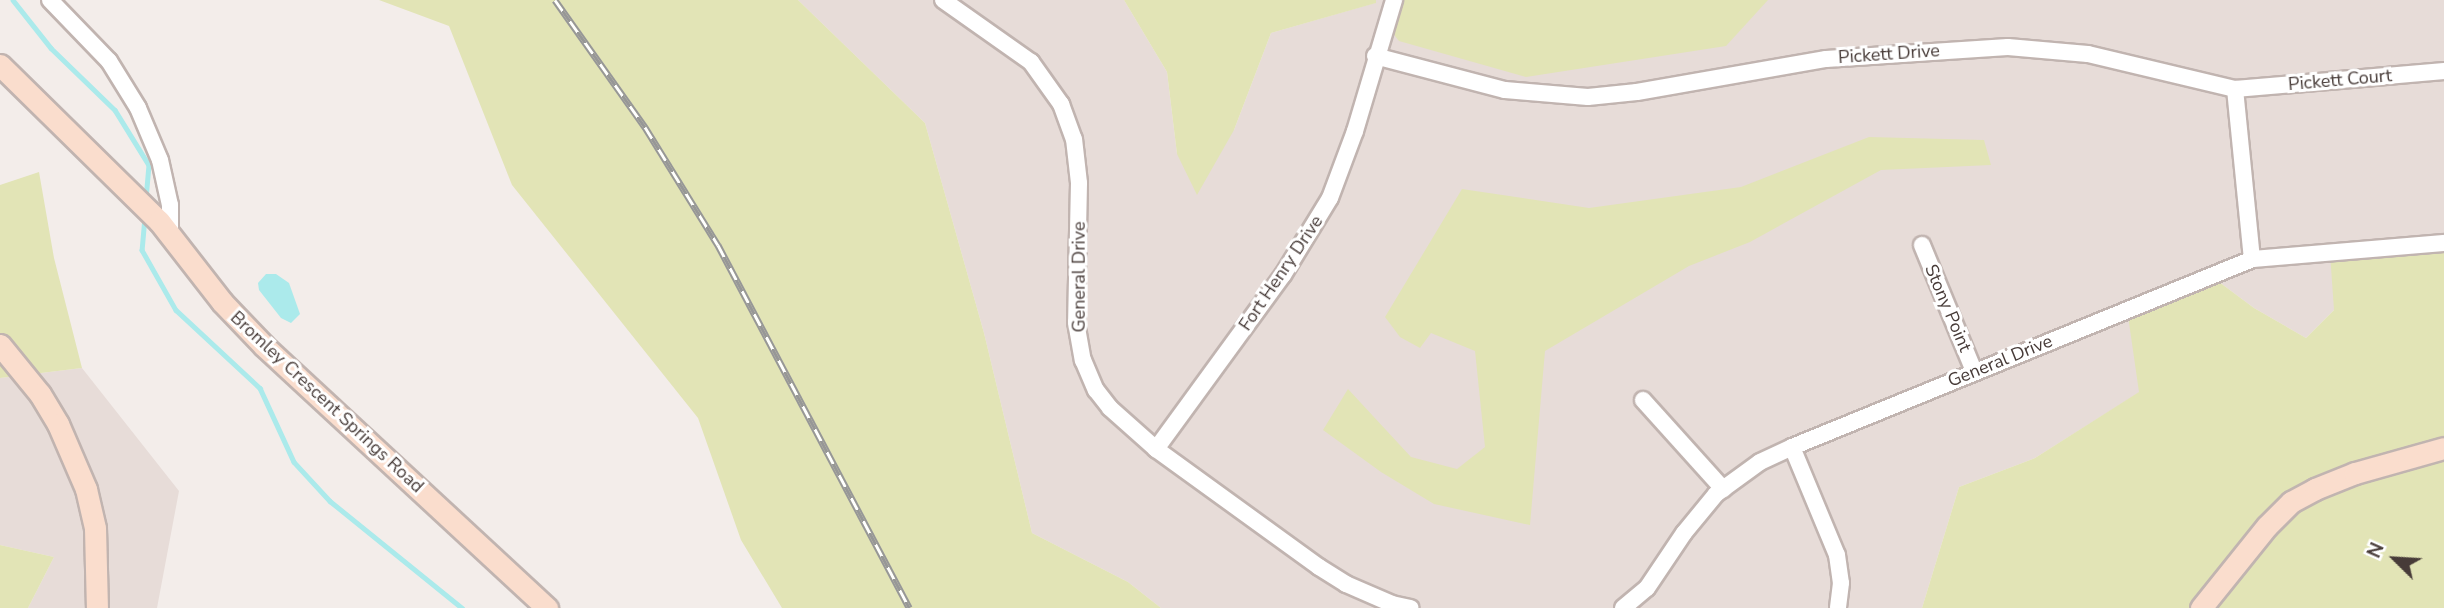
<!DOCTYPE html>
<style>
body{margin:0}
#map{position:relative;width:2444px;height:608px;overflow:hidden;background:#f3edea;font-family:"Nunito Sans",sans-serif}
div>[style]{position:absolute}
.residential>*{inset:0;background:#e7dcd8}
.green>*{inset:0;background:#e2e4b6}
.water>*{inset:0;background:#abeaeb}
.stream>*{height:4.5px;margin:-2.25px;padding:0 2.25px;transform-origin:2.25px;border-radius:2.25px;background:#abeaeb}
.roads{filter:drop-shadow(2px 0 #c1b4b0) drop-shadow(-2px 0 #c1b4b0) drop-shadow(0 2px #c1b4b0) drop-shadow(0 -2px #c1b4b0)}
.street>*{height:16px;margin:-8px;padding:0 8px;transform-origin:8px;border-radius:8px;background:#fff}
.secondary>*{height:21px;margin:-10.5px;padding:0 10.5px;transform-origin:10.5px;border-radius:10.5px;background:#faddcd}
.rail>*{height:7px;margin-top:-3.5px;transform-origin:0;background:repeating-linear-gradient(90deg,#fff 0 13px,#979797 0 26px);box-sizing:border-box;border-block:2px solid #979797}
span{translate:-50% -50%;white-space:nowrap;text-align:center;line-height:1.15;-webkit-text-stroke:6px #fff;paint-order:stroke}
.street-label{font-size:18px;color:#473b38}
.north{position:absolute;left:2360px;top:524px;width:70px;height:70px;-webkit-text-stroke:5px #fff;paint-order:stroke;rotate:294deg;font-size:19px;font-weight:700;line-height:28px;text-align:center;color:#473b38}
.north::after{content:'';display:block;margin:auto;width:24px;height:32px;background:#473b38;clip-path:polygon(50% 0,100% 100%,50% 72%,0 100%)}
</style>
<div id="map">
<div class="residential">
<div style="clip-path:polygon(798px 0,1124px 0,1167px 72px,1177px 154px,1234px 130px,1271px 33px,1375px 3px,1376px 0,2444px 0,2444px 243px,2334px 310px,2306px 338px,2254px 308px,2211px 276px,2140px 392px,2035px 458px,1959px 487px,1922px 608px,1161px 608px,1128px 582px,1032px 533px,984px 333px,925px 123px)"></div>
<div style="clip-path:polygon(82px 368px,179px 491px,157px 608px,28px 608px,54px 557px,0 545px,0 378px)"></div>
</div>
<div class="green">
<div style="clip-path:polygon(379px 0,798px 0,925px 123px,984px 333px,1032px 533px,1128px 582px,1161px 608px,782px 608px,741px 540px,698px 418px,512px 185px,449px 26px)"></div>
<div style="clip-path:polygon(1124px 0,1376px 0,1376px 3px,1271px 33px,1234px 130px,1197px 195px,1177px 154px,1167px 72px)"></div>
<div style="clip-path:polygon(1394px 0,1768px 0,1726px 46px,1526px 77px,1399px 41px,1386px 25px)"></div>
<div style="clip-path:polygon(1869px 137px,1984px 140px,1991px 165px,1881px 170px,1750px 242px,1689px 266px,1545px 351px,1530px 525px,1434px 504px,1381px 472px,1323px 430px,1348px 389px,1411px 457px,1457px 469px,1485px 447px,1475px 351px,1431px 333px,1420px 348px,1400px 337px,1385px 317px,1462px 189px,1589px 208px,1741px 187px)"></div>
<div style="clip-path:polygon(39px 172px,54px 258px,82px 368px,0 378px,0 185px)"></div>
<div style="clip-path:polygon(2444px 243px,2444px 608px,1922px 608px,1959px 487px,2035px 458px,2139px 392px,2127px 309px,2211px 276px,2254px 308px,2306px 338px,2334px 310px,2330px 253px)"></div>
<div style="clip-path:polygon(0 545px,54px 557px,28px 608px,0 608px)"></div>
</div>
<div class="water">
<div style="clip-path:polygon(266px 274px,276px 274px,289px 283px,300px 314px,291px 323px,281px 318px,259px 290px,258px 283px)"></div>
</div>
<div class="stream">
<div style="left:13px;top:0;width:61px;rotate:51.6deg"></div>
<div style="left:51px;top:48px;width:89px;rotate:44.1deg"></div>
<div style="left:115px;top:110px;width:65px;rotate:58.3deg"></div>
<div style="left:149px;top:165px;width:33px;rotate:95deg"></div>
<div style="left:145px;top:217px;width:33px;rotate:95deg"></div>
<div style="left:142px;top:250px;width:69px;rotate:60.5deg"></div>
<div style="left:176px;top:310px;width:115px;rotate:42.9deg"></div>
<div style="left:260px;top:388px;width:81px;rotate:65.3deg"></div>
<div style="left:294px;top:462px;width:53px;rotate:47.3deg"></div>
<div style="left:330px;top:501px;width:170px;rotate:39deg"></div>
</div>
<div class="roads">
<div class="street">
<div style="left:50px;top:0;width:85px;rotate:46deg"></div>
<div style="left:109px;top:61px;width:55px;rotate:58.3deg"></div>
<div style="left:138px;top:108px;width:56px;rotate:67.1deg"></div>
<div style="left:160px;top:160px;width:46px;rotate:77.5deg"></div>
<div style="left:170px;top:205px;width:29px;rotate:90deg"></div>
<div style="left:943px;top:0;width:108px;rotate:35.2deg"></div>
<div style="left:1031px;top:62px;width:52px;rotate:54.5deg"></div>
<div style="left:1061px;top:104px;width:37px;rotate:70deg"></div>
<div style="left:1074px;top:139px;width:44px;rotate:83.5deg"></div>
<div style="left:1079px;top:183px;width:139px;rotate:91.2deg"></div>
<div style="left:1076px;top:322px;width:39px;rotate:80deg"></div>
<div style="left:1083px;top:360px;width:33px;rotate:67deg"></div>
<div style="left:1096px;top:390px;width:23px;rotate:52deg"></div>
<div style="left:1110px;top:408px;width:62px;rotate:41.7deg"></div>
<div style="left:1156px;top:449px;width:201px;rotate:35.9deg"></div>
<div style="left:1319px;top:567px;width:32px;rotate:32deg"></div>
<div style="left:1346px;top:584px;width:50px;rotate:23.5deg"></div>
<div style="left:1392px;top:604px;width:19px;rotate:12deg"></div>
<div style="left:1375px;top:56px;width:134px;rotate:14.7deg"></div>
<div style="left:1505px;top:90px;width:83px;rotate:4.8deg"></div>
<div style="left:1588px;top:97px;width:49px;rotate:-5.8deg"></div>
<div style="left:1637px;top:92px;width:192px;rotate:-9.9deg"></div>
<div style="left:1826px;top:59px;width:182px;rotate:-3.8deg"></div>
<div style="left:2008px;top:47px;width:80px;rotate:5deg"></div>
<div style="left:2088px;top:54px;width:151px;rotate:13.4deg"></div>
<div style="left:2235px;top:89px;width:210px;rotate:-4.9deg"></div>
<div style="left:2235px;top:89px;width:171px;rotate:84.3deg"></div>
<div style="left:1922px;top:245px;width:136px;rotate:67.6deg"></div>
<div style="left:1643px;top:400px;width:120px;rotate:48deg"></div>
<div style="left:1792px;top:447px;width:117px;rotate:67.4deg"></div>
<div style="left:1837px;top:555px;width:28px;rotate:82deg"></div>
<div style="left:1841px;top:583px;width:25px;rotate:97deg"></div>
<div style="left:1156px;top:449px;width:215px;rotate:-53.9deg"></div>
<div style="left:1283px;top:275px;width:90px;rotate:-58.6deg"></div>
<div style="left:1330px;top:198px;width:72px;rotate:-69.5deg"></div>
<div style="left:1355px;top:131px;width:137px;rotate:-73.4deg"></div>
<div style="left:1623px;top:608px;width:31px;rotate:-40deg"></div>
<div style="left:1647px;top:588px;width:66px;rotate:-56.1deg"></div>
<div style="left:1684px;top:533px;width:50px;rotate:-50.6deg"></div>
<div style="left:1716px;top:494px;width:54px;rotate:-36deg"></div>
<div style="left:1760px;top:462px;width:35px;rotate:-25deg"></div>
<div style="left:1792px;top:447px;width:497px;rotate:-22.2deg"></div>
<div style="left:2252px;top:259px;width:193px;rotate:-4.8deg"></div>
</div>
<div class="secondary">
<div style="left:0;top:65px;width:223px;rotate:44.5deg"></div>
<div style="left:159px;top:221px;width:103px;rotate:52.1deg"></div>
<div style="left:222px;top:302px;width:61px;rotate:46.3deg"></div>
<div style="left:264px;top:346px;width:386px;rotate:42.8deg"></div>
<div style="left:0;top:345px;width:63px;rotate:50.8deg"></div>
<div style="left:40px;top:394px;width:35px;rotate:59deg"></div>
<div style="left:58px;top:424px;width:71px;rotate:66.7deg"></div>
<div style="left:86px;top:489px;width:40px;rotate:77deg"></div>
<div style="left:95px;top:528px;width:80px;rotate:88.6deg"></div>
<div style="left:2201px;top:608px;width:105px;rotate:-51.2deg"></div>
<div style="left:2267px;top:526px;width:34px;rotate:-45deg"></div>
<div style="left:2291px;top:502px;width:27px;rotate:-28deg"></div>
<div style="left:2315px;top:489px;width:43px;rotate:-21.8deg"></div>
<div style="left:2355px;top:473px;width:92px;rotate:-15.7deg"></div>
</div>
</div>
<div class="rail">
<div style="left:555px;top:0;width:156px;rotate:54.7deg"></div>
<div style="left:645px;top:127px;width:139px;rotate:58.3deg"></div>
<div style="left:718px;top:245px;width:410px;rotate:62.2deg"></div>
</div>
<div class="street-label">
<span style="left:1889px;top:54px;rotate:-4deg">Pickett Drive</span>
<span style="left:2340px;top:80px;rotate:-5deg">Pickett Court</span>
<span style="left:1281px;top:273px;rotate:-56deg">Fort Henry Drive</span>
<span style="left:1079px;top:277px;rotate:-90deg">General Drive</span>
<span style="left:1948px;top:308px;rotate:67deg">Stony Point</span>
<span style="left:2000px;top:361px;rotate:-22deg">General Drive</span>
<span style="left:327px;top:402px;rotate:43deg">Bromley Crescent Springs Road</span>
</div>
<div class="north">N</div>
</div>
